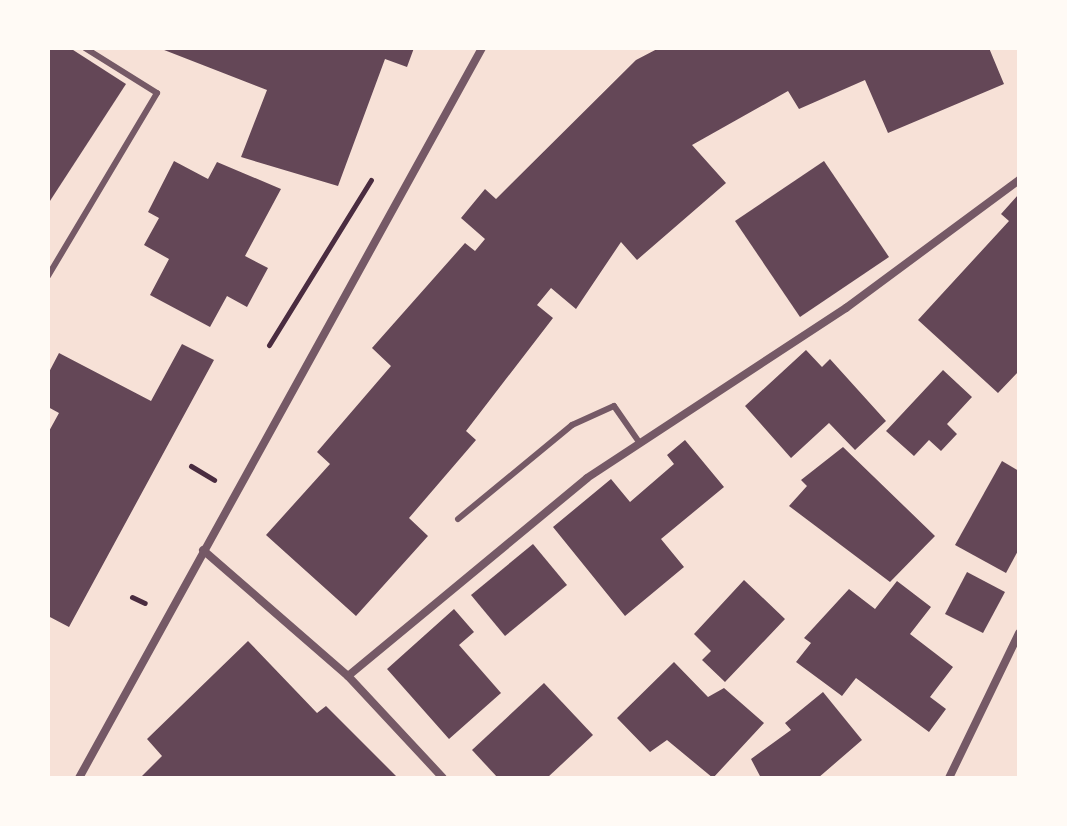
<!DOCTYPE html>
<style>
body{margin:0}
#map{position:relative;width:1067px;height:826px;overflow:hidden;background:#f7e1d7;font-family:"Titillium Web",sans-serif}
div>[style]{position:absolute}
.building>*{inset:0;background:#644757}
.path>*{height:5px;margin:-2.5px;padding:0 2.5px;transform-origin:2.5px;border-radius:2.5px;background:#4a2c40}
.service>*{height:6px;margin:-3px;padding:0 3px;transform-origin:3px;border-radius:3px;background:#755966}
.minor>*{height:8px;margin:-4px;padding:0 4px;transform-origin:4px;border-radius:4px;background:#755966}
span{translate:-50% -50%;white-space:nowrap;text-align:center;line-height:1.15;-webkit-text-stroke:6px #fffaf5;paint-order:stroke}
.frame{position:absolute;inset:0;border:50px solid #fffaf5;pointer-events:none}
</style>
<div id="map">
<div class="building">
<div style="clip-path:polygon(48px 48px,70px 48px,126px 84px,48px 204px)"></div>
<div style="clip-path:polygon(159px 48px,414px 48px,407px 67px,385px 59px,338px 186px,241px 157px,267px 90px)"></div>
<div style="clip-path:polygon(659px 48px,989px 48px,1004px 84px,888px 133px,865px 80px,799px 109px,788px 91px,692px 145px,726px 183px,637px 260px,621px 242px,576px 309px,551px 288px,537px 305px,553px 318px,466px 431px,476px 440px,409px 518px,428px 536px,356px 616px,266px 535px,330px 464px,317px 452px,391px 366px,372px 348px,465px 243px,475px 251px,485px 239px,461px 218px,485px 189px,496px 199px,636px 60px)"></div>
<div style="clip-path:polygon(174px 161px,208px 179px,217px 162px,281px 189px,245px 256px,268px 268px,247px 307px,227px 296px,210px 327px,150px 295px,169px 259px,144px 245px,159px 218px,148px 212px)"></div>
<div style="clip-path:polygon(824px 161px,889px 257px,800px 317px,735px 221px)"></div>
<div style="clip-path:polygon(1019px 194px,1019px 371px,998px 393px,918px 320px,1009px 221px,1001px 214px)"></div>
<div style="clip-path:polygon(182px 344px,214px 360px,69px 627px,48px 616px,48px 433px,59px 413px,48px 407px,48px 374px,59px 353px,151px 401px)"></div>
<div style="clip-path:polygon(806px 350px,822px 367px,830px 359px,886px 421px,855px 450px,829px 423px,791px 458px,745px 406px)"></div>
<div style="clip-path:polygon(943px 370px,972px 397px,947px 424px,957px 434px,941px 451px,929px 440px,914px 456px,886px 431px)"></div>
<div style="clip-path:polygon(685px 440px,724px 487px,661px 539px,684px 567px,625px 616px,553px 527px,611px 479px,630px 502px,674px 464px,667px 455px)"></div>
<div style="clip-path:polygon(843px 447px,935px 536px,890px 582px,789px 506px,807px 486px,801px 480px)"></div>
<div style="clip-path:polygon(1002px 461px,1019px 471px,1019px 549px,1006px 573px,955px 545px)"></div>
<div style="clip-path:polygon(533px 544px,567px 585px,505px 636px,471px 595px)"></div>
<div style="clip-path:polygon(967px 572px,1005px 592px,983px 633px,945px 614px)"></div>
<div style="clip-path:polygon(744px 580px,785px 619px,725px 682px,702px 660px,711px 651px,694px 634px)"></div>
<div style="clip-path:polygon(897px 581px,931px 607px,910px 634px,953px 667px,930px 697px,946px 709px,929px 732px,856px 678px,842px 696px,796px 662px,811px 643px,804px 638px,849px 589px,875px 609px)"></div>
<div style="clip-path:polygon(454px 609px,474px 632px,459px 645px,501px 693px,449px 739px,387px 669px)"></div>
<div style="clip-path:polygon(248px 641px,317px 713px,326px 706px,398px 778px,140px 778px,162px 756px,147px 739px)"></div>
<div style="clip-path:polygon(674px 662px,708px 697px,724px 688px,764px 723px,713px 778px,667px 740px,650px 752px,617px 718px)"></div>
<div style="clip-path:polygon(544px 683px,593px 735px,547px 778px,498px 778px,472px 750px)"></div>
<div style="clip-path:polygon(823px 692px,862px 740px,818px 778px,761px 778px,751px 759px,791px 730px,785px 723px)"></div>
</div>
<div class="path">
<div style="left:269px;top:345px;width:194px;rotate:-58.3deg"></div>
<div style="left:191px;top:466px;width:27px;rotate:31deg"></div>
<div style="left:132px;top:597px;width:14px;rotate:25deg"></div>
</div>
<div class="service">
<div style="left:48px;top:276px;width:213px;rotate:-59.2deg"></div>
<div style="left:157px;top:93px;width:85px;rotate:-148deg"></div>
<div style="left:458px;top:519px;width:148px;rotate:-39.5deg"></div>
<div style="left:572px;top:425px;width:46px;rotate:-24.3deg"></div>
<div style="left:614px;top:406px;width:44px;rotate:55.2deg"></div>
</div>
<div class="minor">
<div style="left:203px;top:550px;width:192px;rotate:41deg"></div>
<div style="left:348px;top:676px;width:139px;rotate:47deg"></div>
<div style="left:348px;top:676px;width:310px;rotate:-39.6deg"></div>
<div style="left:587px;top:478px;width:310px;rotate:-33.3deg"></div>
<div style="left:846px;top:308px;width:215px;rotate:-36.5deg"></div>
<div style="left:79px;top:778px;width:834px;rotate:-61.1deg"></div>
<div style="left:949px;top:778px;width:161px;rotate:-64.2deg"></div>
</div>
<div class="frame"></div>
</div>
